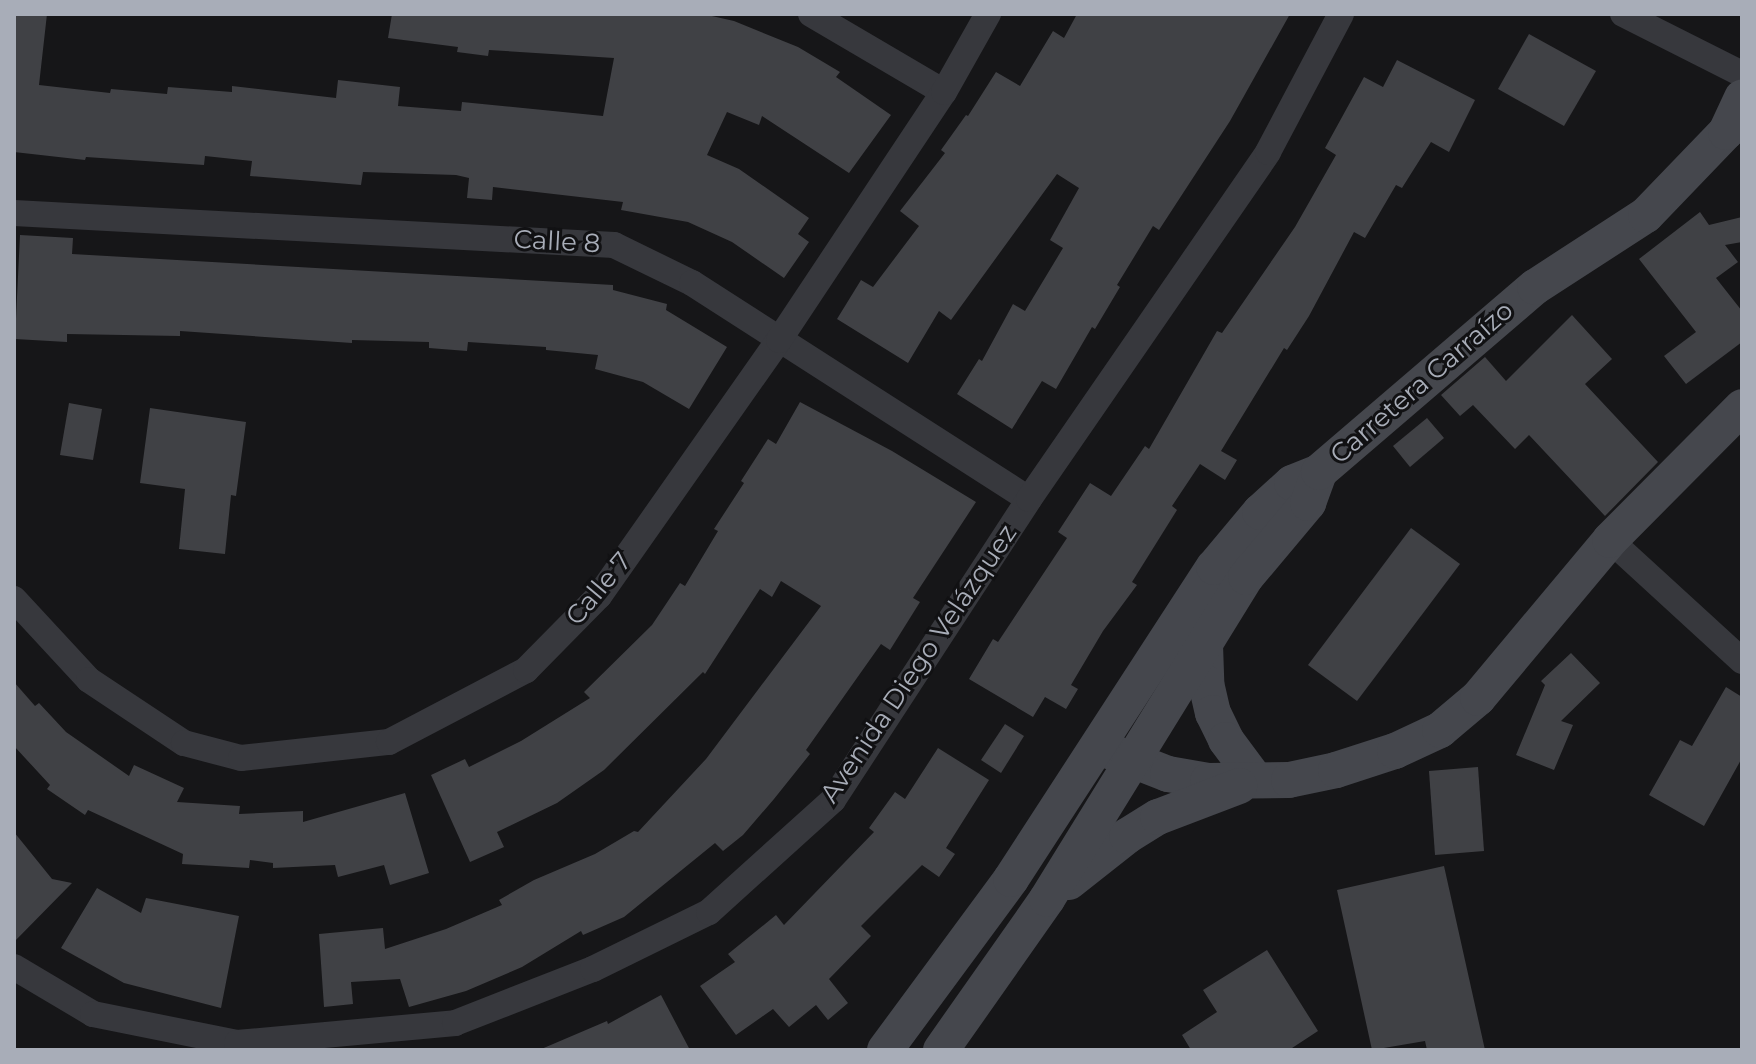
<!DOCTYPE html>
<meta charset="utf-8">
<style>
body{margin:0}
#map{position:relative;width:1756px;height:1064px;overflow:hidden;background:#161618;font-family:Montserrat,sans-serif}
div>[style]{position:absolute}
.building>*{inset:0;background:#404145}
.street>*{height:26px;margin:-13px;padding:0 13px;transform-origin:13px;border-radius:13px;background:#37383d}
.secondary>*{height:36px;margin:-18px;padding:0 18px;transform-origin:18px;border-radius:18px;background:#45474d}
span{translate:-50% -50%;white-space:nowrap;text-align:center;line-height:1.15;-webkit-text-stroke:6px #111113;paint-order:stroke}
.street-label{font-size:26px;color:#a8adb8}
.frame{position:absolute;inset:0;border:16px solid #a8adb8;pointer-events:none}
</style>
<div id="map">
<div class="building">
<div style="clip-path:polygon(14px 14px,47px 14px,39px 85px,110px 93px,111px 89px,167px 94px,168px 87px,232px 92px,232px 86px,336px 98px,338px 80px,400px 87px,398px 106px,461px 111px,462px 102px,603px 116px,614px 58px,489px 50px,488px 56px,457px 52px,458px 47px,388px 38px,392px 14px,703px 14px,734px 21px,798px 47px,840px 72px,836px 77px,891px 115px,849px 173px,762px 116px,759px 125px,727px 112px,707px 155px,739px 169px,809px 218px,798px 234px,809px 242px,784px 278px,732px 242px,688px 222px,621px 210px,623px 202px,493px 187px,492px 200px,467px 198px,469px 178px,456px 175px,363px 172px,361px 185px,250px 176px,252px 161px,205px 156px,204px 165px,86px 157px,85px 160px,14px 152px)"></div>
<div style="clip-path:polygon(1077px 14px,1290px 14px,1230px 121px,1159px 230px,1153px 226px,1117px 285px,1120px 287px,1095px 329px,1092px 327px,1056px 389px,1042px 381px,1012px 429px,957px 394px,979px 359px,982px 361px,1013px 304px,1025px 311px,1063px 248px,1050px 240px,1079px 188px,1057px 174px,951px 320px,939px 311px,908px 363px,837px 319px,861px 280px,873px 287px,919px 226px,900px 211px,945px 153px,941px 150px,966px 115px,968px 116px,996px 72px,1020px 86px,1053px 31px,1064px 38px)"></div>
<div style="clip-path:polygon(1529px 34px,1596px 71px,1564px 126px,1498px 89px)"></div>
<div style="clip-path:polygon(1397px 60px,1475px 100px,1449px 152px,1431px 142px,1402px 188px,1396px 185px,1365px 238px,1354px 232px,1309px 316px,1287px 350px,1284px 348px,1221px 451px,1237px 460px,1225px 480px,1200px 464px,1172px 506px,1177px 510px,1132px 582px,1137px 585px,1103px 631px,1071px 685px,1078px 689px,1066px 709px,1045px 697px,1033px 717px,969px 679px,993px 639px,998px 642px,1067px 538px,1058px 532px,1090px 483px,1111px 496px,1145px 446px,1149px 449px,1217px 331px,1222px 333px,1295px 227px,1336px 155px,1325px 148px,1364px 77px,1383px 87px)"></div>
<div style="clip-path:polygon(1700px 212px,1709px 225px,1742px 217px,1742px 242px,1725px 245px,1738px 262px,1716px 278px,1742px 311px,1742px 342px,1686px 384px,1664px 356px,1696px 332px,1639px 259px)"></div>
<div style="clip-path:polygon(20px 235px,73px 238px,72px 254px,613px 285px,613px 290px,667px 304px,666px 310px,727px 347px,689px 409px,643px 382px,595px 369px,598px 355px,546px 350px,546px 347px,468px 342px,467px 351px,429px 348px,429px 342px,352px 340px,352px 343px,180px 331px,180px 336px,67px 334px,67px 342px,15px 339px)"></div>
<div style="clip-path:polygon(1572px 315px,1612px 359px,1585px 384px,1658px 462px,1605px 516px,1529px 435px,1515px 449px,1473px 405px,1460px 416px,1441px 395px,1485px 357px,1506px 381px)"></div>
<div style="clip-path:polygon(800px 402px,892px 451px,976px 502px,913px 598px,920px 602px,890px 650px,881px 644px,806px 750px,810px 754px,774px 799px,743px 835px,723px 851px,715px 843px,624px 917px,583px 935px,581px 931px,522px 967px,466px 991px,409px 1007px,400px 979px,351px 982px,353px 1004px,324px 1007px,319px 934px,383px 928px,385px 949px,446px 929px,502px 905px,499px 900px,534px 880px,595px 854px,634px 831px,638px 832px,706px 759px,821px 606px,781px 581px,772px 597px,760px 589px,705px 674px,703px 672px,604px 770px,557px 803px,497px 832px,504px 847px,470px 862px,431px 775px,465px 759px,469px 767px,521px 741px,590px 698px,584px 692px,652px 625px,680px 583px,685px 586px,718px 531px,714px 529px,744px 483px,741px 481px,768px 439px,776px 444px)"></div>
<div style="clip-path:polygon(69px 403px,102px 409px,93px 460px,60px 455px)"></div>
<div style="clip-path:polygon(150px 408px,246px 422px,236px 496px,231px 495px,225px 554px,179px 549px,185px 489px,140px 483px)"></div>
<div style="clip-path:polygon(1427px 418px,1444px 438px,1410px 467px,1393px 446px)"></div>
<div style="clip-path:polygon(1411px 528px,1460px 564px,1357px 701px,1308px 665px)"></div>
<div style="clip-path:polygon(1571px 653px,1600px 683px,1561px 721px,1573px 725px,1554px 770px,1516px 755px,1545px 685px,1541px 681px)"></div>
<div style="clip-path:polygon(14px 682px,35px 706px,39px 703px,66px 732px,129px 776px,134px 765px,184px 788px,177px 802px,240px 806px,239px 814px,303px 811px,303px 822px,405px 793px,429px 873px,390px 885px,384px 865px,338px 877px,335px 865px,273px 868px,273px 863px,250px 860px,249px 868px,182px 864px,183px 854px,88px 810px,85px 815px,47px 789px,50px 785px,14px 746px)"></div>
<div style="clip-path:polygon(1726px 687px,1742px 697px,1742px 758px,1704px 826px,1649px 795px,1680px 740px,1692px 746px)"></div>
<div style="clip-path:polygon(1005px 724px,1024px 736px,1001px 773px,981px 760px)"></div>
<div style="clip-path:polygon(938px 748px,989px 780px,946px 848px,955px 854px,939px 877px,922px 865px,861px 926px,871px 936px,829px 979px,848px 1003px,828px 1020px,816px 1005px,789px 1027px,773px 1009px,736px 1035px,700px 986px,735px 962px,728px 954px,776px 915px,784px 925px,874px 832px,869px 828px,895px 792px,905px 799px)"></div>
<div style="clip-path:polygon(1478px 767px,1484px 851px,1435px 855px,1429px 771px)"></div>
<div style="clip-path:polygon(14px 832px,52px 879px,72px 883px,14px 942px)"></div>
<div style="clip-path:polygon(1444px 866px,1485px 1050px,1427px 1050px,1425px 1041px,1372px 1050px,1337px 890px)"></div>
<div style="clip-path:polygon(97px 888px,141px 913px,146px 898px,239px 916px,221px 1008px,124px 983px,61px 948px)"></div>
<div style="clip-path:polygon(1267px 950px,1318px 1031px,1289px 1050px,1191px 1050px,1182px 1035px,1217px 1012px,1203px 990px)"></div>
<div style="clip-path:polygon(661px 995px,690px 1050px,539px 1050px,607px 1021px,608px 1024px)"></div>
</div>
<div class="street">
<div style="left:811px;top:14px;width:154px;rotate:30.4deg"></div>
<div style="left:1623px;top:14px;width:133px;rotate:26.8deg"></div>
<div style="left:14px;top:213px;width:601px;rotate:3.05deg"></div>
<div style="left:614px;top:245px;width:87px;rotate:26deg"></div>
<div style="left:692px;top:283px;width:400px;rotate:32.7deg"></div>
<div style="left:1610px;top:540px;width:179px;rotate:42.5deg"></div>
<div style="left:14px;top:599px;width:110px;rotate:47.2deg"></div>
<div style="left:89px;top:680px;width:114px;rotate:33.6deg"></div>
<div style="left:184px;top:743px;width:59px;rotate:14.7deg"></div>
<div style="left:241px;top:758px;width:149px;rotate:-6.2deg"></div>
<div style="left:389px;top:742px;width:155px;rotate:-27.7deg"></div>
<div style="left:526px;top:670px;width:104px;rotate:-45.4deg"></div>
<div style="left:599px;top:596px;width:313px;rotate:-54.9deg"></div>
<div style="left:779px;top:340px;width:298px;rotate:-56.4deg"></div>
<div style="left:944px;top:92px;width:90px;rotate:-60.6deg"></div>
<div style="left:14px;top:967px;width:92px;rotate:30.7deg"></div>
<div style="left:93px;top:1014px;width:147px;rotate:11.4deg"></div>
<div style="left:237px;top:1043px;width:219px;rotate:-5.2deg"></div>
<div style="left:455px;top:1023px;width:148px;rotate:-21.4deg"></div>
<div style="left:593px;top:969px;width:129px;rotate:-26.2deg"></div>
<div style="left:709px;top:912px;width:167px;rotate:-42.1deg"></div>
<div style="left:833px;top:800px;width:359px;rotate:-56.9deg"></div>
<div style="left:1029px;top:499px;width:421px;rotate:-55.4deg"></div>
<div style="left:1268px;top:152px;width:156px;rotate:-62.1deg"></div>
</div>
<div class="secondary">
<div style="left:1205px;top:645px;width:38px;rotate:88deg"></div>
<div style="left:1206px;top:683px;width:31px;rotate:77deg"></div>
<div style="left:1213px;top:713px;width:30px;rotate:64deg"></div>
<div style="left:1226px;top:740px;width:49px;rotate:53.4deg"></div>
<div style="left:1099px;top:747px;width:74px;rotate:21.4deg"></div>
<div style="left:1168px;top:774px;width:41px;rotate:9.9deg"></div>
<div style="left:1208px;top:781px;width:81px;rotate:-0.7deg"></div>
<div style="left:1289px;top:780px;width:48px;rotate:-12deg"></div>
<div style="left:1336px;top:770px;width:62px;rotate:-17.9deg"></div>
<div style="left:1395px;top:751px;width:50px;rotate:-25deg"></div>
<div style="left:1440px;top:730px;width:50px;rotate:-40.1deg"></div>
<div style="left:1478px;top:698px;width:206px;rotate:-50.1deg"></div>
<div style="left:1610px;top:540px;width:187px;rotate:-45.2deg"></div>
<div style="left:1069px;top:882px;width:74px;rotate:-38.4deg"></div>
<div style="left:1127px;top:836px;width:36px;rotate:-32deg"></div>
<div style="left:1158px;top:817px;width:87px;rotate:-20.9deg"></div>
<div style="left:885px;top:1050px;width:212px;rotate:-53.6deg"></div>
<div style="left:1011px;top:879px;width:372px;rotate:-57deg"></div>
<div style="left:1214px;top:567px;width:72px;rotate:-50.1deg"></div>
<div style="left:1260px;top:512px;width:43px;rotate:-42.2deg"></div>
<div style="left:1292px;top:483px;width:29px;rotate:-22deg"></div>
<div style="left:941px;top:1050px;width:184px;rotate:-54.9deg"></div>
<div style="left:1047px;top:899px;width:379px;rotate:-58.3deg"></div>
<div style="left:1246px;top:577px;width:97px;rotate:-50deg"></div>
<div style="left:1308px;top:503px;width:33px;rotate:-70deg"></div>
<div style="left:1319px;top:472px;width:284px;rotate:-40.6deg"></div>
<div style="left:1535px;top:287px;width:132px;rotate:-33deg"></div>
<div style="left:1646px;top:215px;width:115px;rotate:-46.1deg"></div>
<div style="left:1726px;top:132px;width:38px;rotate:-65deg"></div>
</div>
<div class="street-label">
<span style="left:557px;top:242px;rotate:3deg">Calle 8</span>
<span style="left:1422px;top:383px;rotate:-41deg">Carretera Carraízo</span>
<span style="left:599px;top:589px;rotate:-50deg">Calle 7</span>
<span style="left:919px;top:664px;rotate:-56deg">Avenida Diego Velázquez</span>
</div>
<div class="frame"></div>
</div>
